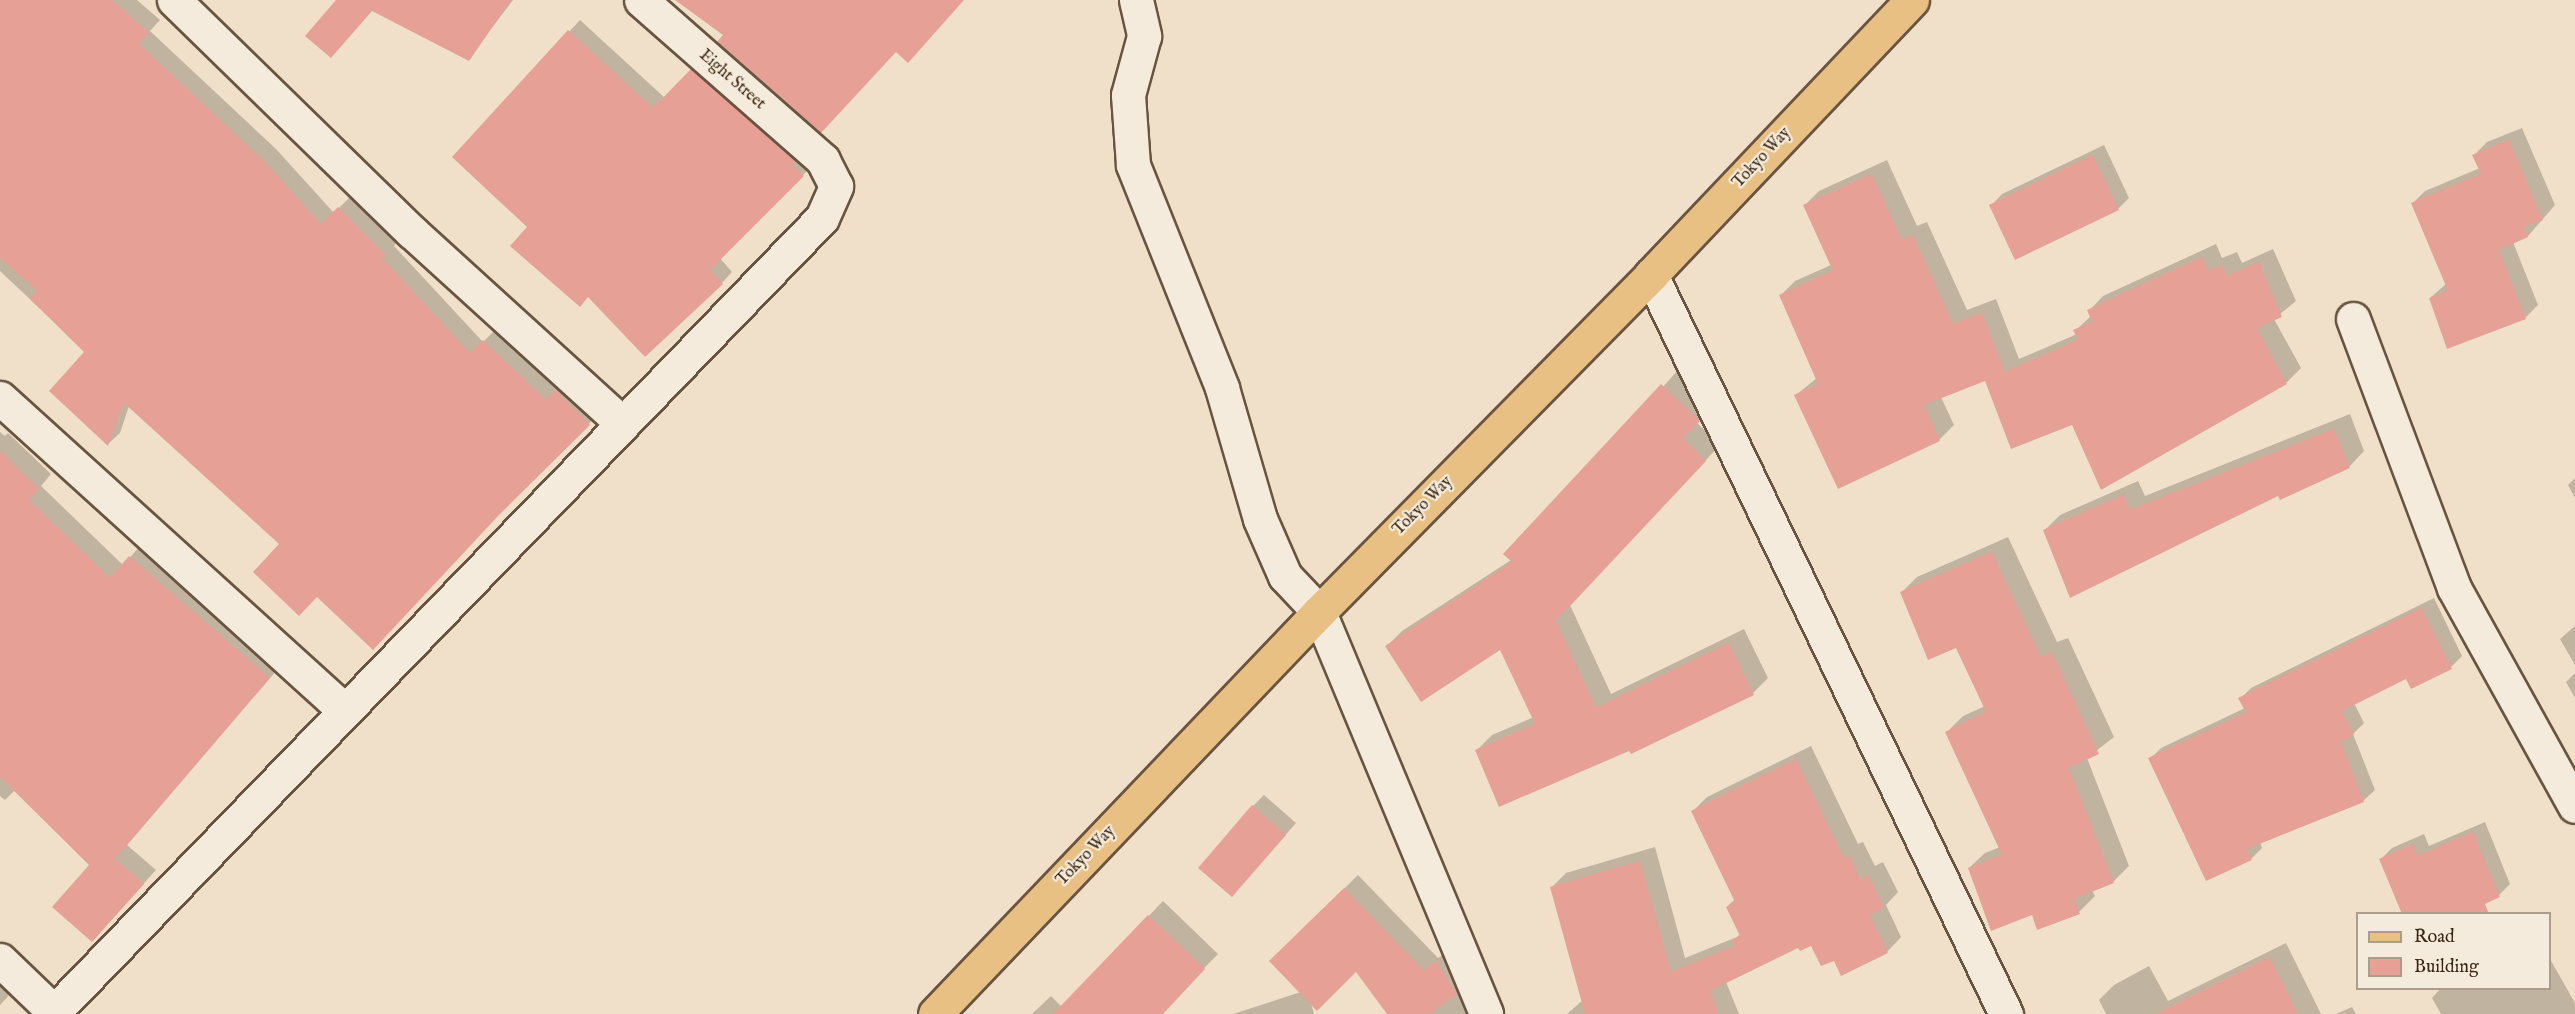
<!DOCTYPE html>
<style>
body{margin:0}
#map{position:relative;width:2575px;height:1014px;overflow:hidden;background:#f0e0c9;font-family:"IM FELL English",serif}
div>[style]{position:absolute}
.shadow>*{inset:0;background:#0003}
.building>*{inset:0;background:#e6a096}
.roads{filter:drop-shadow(2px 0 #68543f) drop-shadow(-2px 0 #68543f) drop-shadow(0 2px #68543f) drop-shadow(0 -2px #68543f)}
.minor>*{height:33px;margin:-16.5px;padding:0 16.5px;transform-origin:16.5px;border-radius:16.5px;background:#f5ebdc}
.major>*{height:33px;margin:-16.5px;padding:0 16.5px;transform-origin:16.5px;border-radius:16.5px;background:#e8c084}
span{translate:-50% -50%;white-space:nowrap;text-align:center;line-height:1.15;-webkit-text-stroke:4.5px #f5ebdc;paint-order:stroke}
.street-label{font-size:16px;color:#3b2611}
.legend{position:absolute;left:2356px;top:912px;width:195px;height:78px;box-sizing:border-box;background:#f5ebdc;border:2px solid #ab9c8b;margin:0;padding:8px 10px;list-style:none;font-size:18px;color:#3b2611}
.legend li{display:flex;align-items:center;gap:12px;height:30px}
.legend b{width:30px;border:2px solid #ab9c8b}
</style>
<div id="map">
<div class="shadow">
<div style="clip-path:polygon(0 0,137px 0,160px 20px,150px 31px,276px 149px,334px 213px,351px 196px,397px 242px,394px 246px,483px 342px,496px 329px,559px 389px,569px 380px,601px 412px,507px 504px,281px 544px,129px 406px,120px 433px,108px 444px,86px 352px,0 271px)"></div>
<div style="clip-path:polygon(338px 0,513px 0,468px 59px,373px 10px)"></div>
<div style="clip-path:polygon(580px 20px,665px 98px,703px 59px,814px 164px,720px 258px,732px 272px,722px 283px,529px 227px,454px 157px)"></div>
<div style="clip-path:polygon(2522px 128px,2555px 205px,2528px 236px,2513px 242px,2538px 305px,2525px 318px,2430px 298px,2446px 284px,2412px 204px,2425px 191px,2480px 168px,2474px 155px,2487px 142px)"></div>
<div style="clip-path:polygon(2104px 145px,2129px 198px,2118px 209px,1991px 206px,2002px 194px)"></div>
<div style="clip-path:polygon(1887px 160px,1917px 226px,1927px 222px,1967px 310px,1996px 299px,2019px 359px,2077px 334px,2075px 331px,2091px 316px,2089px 311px,2103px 296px,2216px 244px,2222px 258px,2237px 252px,2242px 263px,2273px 249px,2296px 301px,2274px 319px,2301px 368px,2286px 383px,2073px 423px,1986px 379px,1941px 397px,1954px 425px,1939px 440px,1796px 395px,1817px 378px,1780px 296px,1795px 281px,1831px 265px,1805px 205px,1819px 191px)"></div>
<div style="clip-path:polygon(1677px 371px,1714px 405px,1697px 423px,1720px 445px,1570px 605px,1611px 694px,1744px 629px,1768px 678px,1753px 693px,1632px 752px,1630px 749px,1477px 750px,1492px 735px,1534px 717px,1501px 648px,1387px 646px,1402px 631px,1511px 560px)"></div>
<div style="clip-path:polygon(2350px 414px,2364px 451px,2349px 467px,2279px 494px,2045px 530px,2060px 515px,2138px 481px,2145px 496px)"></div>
<div style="clip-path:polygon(0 432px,5px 436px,8px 433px,51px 474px,41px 486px,123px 565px,143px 543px,282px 664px,127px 845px,156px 870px,92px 940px,91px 865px,15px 790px,5px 800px,0 796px)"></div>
<div style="clip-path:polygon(2575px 478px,2575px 498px,2568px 485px)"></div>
<div style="clip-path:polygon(2008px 537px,2057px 642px,2068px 638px,2114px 737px,2087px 758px,2129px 866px,2113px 882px,2092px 890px,2095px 896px,2079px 912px,1969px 868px,1985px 853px,2000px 847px,1947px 732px,1963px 716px,1985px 706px,1956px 646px,1901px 593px,1917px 577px)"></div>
<div style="clip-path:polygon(2434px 598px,2462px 656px,2451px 667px,2412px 687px,2406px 677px,2354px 703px,2364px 723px,2353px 734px,2375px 790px,2363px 801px,2260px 842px,2262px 848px,2251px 859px,2150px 759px,2161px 748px,2245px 708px,2240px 699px,2251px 688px)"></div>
<div style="clip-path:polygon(2575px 626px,2575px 665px,2560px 639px)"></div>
<div style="clip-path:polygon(2575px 673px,2575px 698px,2566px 682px)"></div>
<div style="clip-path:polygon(1811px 746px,1858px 844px,1863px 842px,1875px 866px,1883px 862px,1898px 892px,1886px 905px,1901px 937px,1887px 952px,1835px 959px,1812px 944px,1799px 946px,1726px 982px,1739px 1014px,1567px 1014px,1583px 1000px,1551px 888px,1566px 873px,1655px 847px,1685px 958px,1737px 937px,1740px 934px,1727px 907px,1735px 899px,1693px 811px,1707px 797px)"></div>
<div style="clip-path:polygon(1264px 795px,1296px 823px,1232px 895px,1253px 806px)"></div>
<div style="clip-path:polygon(2485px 822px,2510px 884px,2499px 895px,2381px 859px,2392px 848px,2424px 834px,2429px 846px)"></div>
<div style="clip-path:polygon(1358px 875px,1438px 958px,1451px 949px,1470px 1014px,1389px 1014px,1356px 970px,1311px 1003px,1314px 1014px,1233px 1014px,1301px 992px,1271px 961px)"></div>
<div style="clip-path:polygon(1163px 901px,1218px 954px,1159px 1014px,1032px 1014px,1051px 996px,1062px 1007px)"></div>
<div style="clip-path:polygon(2286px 943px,2321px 1014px,2106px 1014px,2099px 1000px,2114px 985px,2149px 966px,2168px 1001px)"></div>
<div style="clip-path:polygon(2550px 959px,2575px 1003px,2575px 1014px,2441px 1014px,2432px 998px,2441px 988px,2550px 988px)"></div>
<div style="clip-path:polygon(0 982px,12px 992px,0 1005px)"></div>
<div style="clip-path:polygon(2352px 1007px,2356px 1014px,2336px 1014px)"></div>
</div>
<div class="building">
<div style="clip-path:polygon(0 0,112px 0,149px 33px,139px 44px,264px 161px,321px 224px,338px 207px,386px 255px,383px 259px,470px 353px,483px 340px,546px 400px,556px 390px,590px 425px,498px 516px,373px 650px,317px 597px,299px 616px,253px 572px,279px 544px,124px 403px,108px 446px,49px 391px,84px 352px,30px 299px,37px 291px,0 258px)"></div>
<div style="clip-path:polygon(336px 0,511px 0,469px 61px,372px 11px,331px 58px,305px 36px)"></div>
<div style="clip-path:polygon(675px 0,964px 0,908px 63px,896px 52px,821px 133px,717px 42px,723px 35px)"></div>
<div style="clip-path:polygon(568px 30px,653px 108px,691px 69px,796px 161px,792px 165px,804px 176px,710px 270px,723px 284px,645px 357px,588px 297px,580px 307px,510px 246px,527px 227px,452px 157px)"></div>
<div style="clip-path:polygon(2509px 140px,2543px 220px,2524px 227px,2528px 237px,2499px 250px,2526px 319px,2447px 349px,2429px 298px,2448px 291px,2411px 203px,2481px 174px,2472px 155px)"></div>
<div style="clip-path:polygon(2093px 155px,2119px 210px,2015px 260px,1989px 205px)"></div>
<div style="clip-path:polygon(1872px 174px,1902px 240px,1913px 235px,1953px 324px,1982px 313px,2005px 372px,2078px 340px,2073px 330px,2092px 322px,2087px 310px,2202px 257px,2208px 271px,2222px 265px,2227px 276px,2259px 262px,2282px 317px,2257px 328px,2287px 384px,2101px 490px,2072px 425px,2011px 449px,1985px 381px,1924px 405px,1940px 441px,1838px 489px,1794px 395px,1818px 384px,1779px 295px,1833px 271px,1803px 205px)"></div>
<div style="clip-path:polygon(1661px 384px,1700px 421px,1683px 438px,1706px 461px,1556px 621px,1596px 708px,1729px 643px,1754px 695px,1631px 754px,1629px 751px,1499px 807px,1475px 750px,1535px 724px,1500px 650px,1421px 702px,1385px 646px,1512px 562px,1503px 554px)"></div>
<div style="clip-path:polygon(2334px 429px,2350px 468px,2280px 500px,2278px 496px,2070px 598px,2043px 530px,2123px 495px,2130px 510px)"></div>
<div style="clip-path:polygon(0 451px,39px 489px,29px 500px,110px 578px,129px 556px,270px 678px,115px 859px,144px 884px,92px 942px,52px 907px,89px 865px,0 777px)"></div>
<div style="clip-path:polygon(1992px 552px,2041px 657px,2052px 652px,2099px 754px,2069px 768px,2114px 883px,2074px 899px,2080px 914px,2037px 930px,2032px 915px,1991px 931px,1968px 868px,2002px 855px,1945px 732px,1986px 712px,1956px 648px,1928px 660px,1900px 592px)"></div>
<div style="clip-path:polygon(2422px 608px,2452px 669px,2411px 689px,2406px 679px,2342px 711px,2354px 735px,2341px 742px,2364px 802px,2247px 849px,2252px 860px,2206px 881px,2148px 758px,2246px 713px,2238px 698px)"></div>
<div style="clip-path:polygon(1796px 759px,1844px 858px,1849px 855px,1860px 879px,1869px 876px,1884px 908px,1870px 915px,1888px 953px,1841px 976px,1834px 961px,1821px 966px,1811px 946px,1800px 951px,1798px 948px,1710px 991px,1719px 1014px,1585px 1014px,1550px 887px,1640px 861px,1671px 972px,1735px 946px,1732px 940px,1740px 936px,1726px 907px,1735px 902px,1691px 811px)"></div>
<div style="clip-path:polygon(1252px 805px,1286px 835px,1232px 897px,1198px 868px)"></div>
<div style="clip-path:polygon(2473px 832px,2500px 897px,2485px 904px,2489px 914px,2402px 914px,2379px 859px,2413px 844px,2418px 856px)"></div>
<div style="clip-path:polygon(1344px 888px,1424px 971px,1436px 961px,1457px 994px,1430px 1014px,1387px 1014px,1356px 972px,1317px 1011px,1269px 961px)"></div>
<div style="clip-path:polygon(1148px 915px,1205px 969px,1163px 1014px,1053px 1014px)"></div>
<div style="clip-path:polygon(2270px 957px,2298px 1014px,2156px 1014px)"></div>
</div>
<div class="roads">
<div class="minor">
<div style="left:174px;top:0;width:332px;rotate:44.3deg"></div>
<div style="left:412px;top:232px;width:285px;rotate:42.3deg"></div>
<div style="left:1136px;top:0;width:37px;rotate:77deg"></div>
<div style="left:1144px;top:36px;width:61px;rotate:105.2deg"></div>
<div style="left:1128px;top:95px;width:70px;rotate:85.9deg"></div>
<div style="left:1133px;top:165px;width:240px;rotate:68.2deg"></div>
<div style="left:1222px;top:388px;width:136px;rotate:73.8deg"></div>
<div style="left:1260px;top:519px;width:62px;rotate:66.3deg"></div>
<div style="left:1285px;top:576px;width:50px;rotate:46.6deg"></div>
<div style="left:1319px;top:612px;width:435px;rotate:67.4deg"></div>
<div style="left:1651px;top:275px;width:820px;rotate:64.34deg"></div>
<div style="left:2353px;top:319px;width:287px;rotate:69.4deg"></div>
<div style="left:2454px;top:588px;width:249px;rotate:61deg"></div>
<div style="left:0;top:398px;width:464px;rotate:42.2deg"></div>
<div style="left:0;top:960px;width:75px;rotate:43.9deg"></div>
<div style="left:52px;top:1014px;width:1107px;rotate:-45.95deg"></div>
<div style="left:822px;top:218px;width:35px;rotate:-66deg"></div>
<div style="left:836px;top:186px;width:29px;rotate:-117deg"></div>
<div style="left:823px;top:160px;width:242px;rotate:-138.7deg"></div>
</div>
<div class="major">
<div style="left:935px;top:1014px;width:556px;rotate:-46.31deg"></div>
<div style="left:1319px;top:612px;width:473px;rotate:-45.4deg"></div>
<div style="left:1651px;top:275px;width:379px;rotate:-46.5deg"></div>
</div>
</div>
<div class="street-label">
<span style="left:732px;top:80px;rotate:41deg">Eight Street</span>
<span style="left:1762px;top:158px;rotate:-47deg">Tokyo Way</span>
<span style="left:1423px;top:506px;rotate:-45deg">Tokyo Way</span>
<span style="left:1086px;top:856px;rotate:-46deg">Tokyo Way</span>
</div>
<ul class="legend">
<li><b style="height:8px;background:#e8c084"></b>Road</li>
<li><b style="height:16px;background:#e6a096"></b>Building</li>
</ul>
</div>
